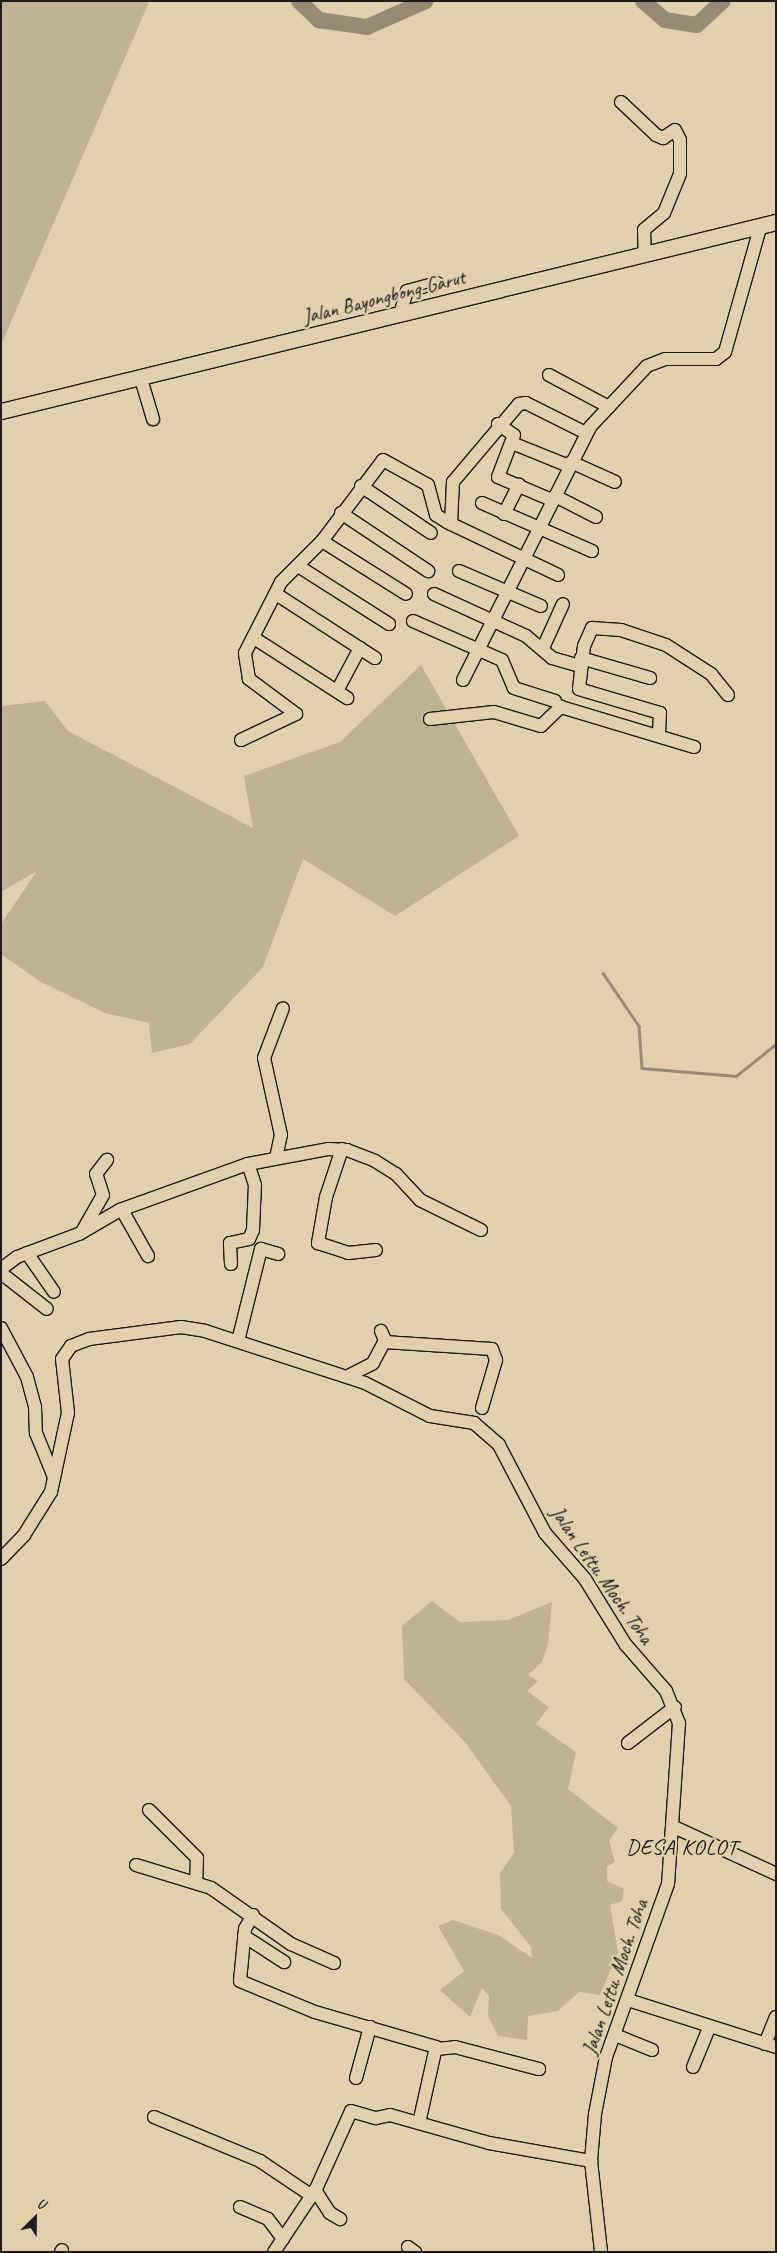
<!DOCTYPE html>
<style>
body{margin:0}
#map{position:relative;width:777px;height:2253px;overflow:hidden;background:#e1d0ad;font-family:Caveat,sans-serif}
div>[style]{position:absolute}
.green>*{inset:0;background:#c0b295}
.stream>*{height:2.5px;margin:-1.25px;padding:0 1.25px;transform-origin:1.25px;border-radius:1.25px;background:#958b76}
.river>*{height:16px;margin:-8px;padding:0 8px;transform-origin:8px;border-radius:8px;background:#958b76}
.roads{filter:drop-shadow(1px 0 #1c1c1c) drop-shadow(-1px 0 #1c1c1c) drop-shadow(0 1px #1c1c1c) drop-shadow(0 -1px #1c1c1c)}
.minor>*{height:12px;margin:-6px;padding:0 6px;transform-origin:6px;border-radius:6px;background:#e1d0ad}
.major>*{height:15px;margin:-7.5px;padding:0 7.5px;transform-origin:7.5px;border-radius:7.5px;background:#e1d0ad}
span{translate:-50% -50%;white-space:nowrap;text-align:center;line-height:1.15;-webkit-text-stroke:4.5px #e1d0ad;paint-order:stroke}
.street-label{font-size:20px;color:#1c1c1c}
.quarter-label{font-size:22px;color:#1c1c1c;letter-spacing:1px}
.frame{position:absolute;inset:0;border:2px solid #1c1c1c;pointer-events:none}
.north{position:absolute;left:10px;top:2193px;width:50px;height:50px;-webkit-text-stroke:4px #e1d0ad;paint-order:stroke;rotate:23deg;font-size:14px;font-weight:700;line-height:20px;text-align:center;color:#1c1c1c}
.north::after{content:'';display:block;margin:auto;width:18px;height:22px;background:#1c1c1c;clip-path:polygon(50% 0,100% 100%,50% 72%,0 100%)}
</style>
<div id="map">
<div class="green">
<div style="clip-path:polygon(1px 1px,149px 2px,1px 345px)"></div>
<div style="clip-path:polygon(421px 665px,519px 836px,395px 916px,303px 859px,263px 967px,190px 1044px,152px 1053px,149px 1023px,105px 1013px,41px 982px,1px 954px,1px 924px,37px 871px,1px 892px,1px 706px,45px 701px,68px 731px,253px 828px,244px 776px,340px 742px)"></div>
<div style="clip-path:polygon(432px 1601px,460px 1622px,508px 1620px,552px 1602px,548px 1644px,542px 1662px,528px 1675px,538px 1681px,527px 1691px,549px 1707px,536px 1724px,576px 1752px,568px 1789px,618px 1828px,609px 1841px,615px 1862px,607px 1866px,607px 1881px,624px 1889px,622px 1901px,610px 1905px,618px 1952px,600px 1995px,579px 1992px,558px 2011px,528px 2016px,527px 2040px,498px 2036px,488px 2016px,489px 1996px,482px 1988px,470px 2017px,440px 1990px,464px 1971px,438px 1926px,453px 1920px,498px 1935px,532px 1958px,531px 1947px,501px 1909px,500px 1873px,514px 1853px,511px 1806px,465px 1742px,404px 1679px,402px 1626px)"></div>
</div>
<div class="stream">
<div style="left:603px;top:973px;width:64px;rotate:55.8deg"></div>
<div style="left:639px;top:1026px;width:42px;rotate:85.9deg"></div>
<div style="left:642px;top:1068px;width:94px;rotate:4.9deg"></div>
<div style="left:736px;top:1076px;width:51px;rotate:-38.7deg"></div>
</div>
<div class="river">
<div style="left:299px;top:1px;width:28px;rotate:44deg"></div>
<div style="left:319px;top:20px;width:49px;rotate:8.3deg"></div>
<div style="left:367px;top:27px;width:64px;rotate:-23.8deg"></div>
<div style="left:643px;top:1px;width:29px;rotate:41deg"></div>
<div style="left:665px;top:20px;width:32px;rotate:9deg"></div>
<div style="left:697px;top:25px;width:35px;rotate:-43deg"></div>
</div>
<div class="roads">
<div class="minor">
<div style="left:621px;top:102px;width:48px;rotate:43.3deg"></div>
<div style="left:656px;top:135px;width:8px;rotate:23deg"></div>
<div style="left:663px;top:138px;width:14px;rotate:-34deg"></div>
<div style="left:675px;top:130px;width:11px;rotate:63deg"></div>
<div style="left:680px;top:140px;width:34px;rotate:90deg"></div>
<div style="left:680px;top:174px;width:42px;rotate:112.3deg"></div>
<div style="left:664px;top:213px;width:26px;rotate:140deg"></div>
<div style="left:644px;top:230px;width:23px;rotate:88deg"></div>
<div style="left:400px;top:314px;width:24px;rotate:-73deg"></div>
<div style="left:407px;top:291px;width:31px;rotate:-15deg"></div>
<div style="left:549px;top:375px;width:68px;rotate:28.1deg"></div>
<div style="left:141px;top:379px;width:42px;rotate:73.3deg"></div>
<div style="left:498px;top:424px;width:19px;rotate:35deg"></div>
<div style="left:514px;top:435px;width:45px;rotate:110.9deg"></div>
<div style="left:498px;top:477px;width:59px;rotate:23.1deg"></div>
<div style="left:512px;top:443px;width:61px;rotate:22deg"></div>
<div style="left:571px;top:462px;width:48px;rotate:24.4deg"></div>
<div style="left:361px;top:486px;width:84px;rotate:33.9deg"></div>
<div style="left:555px;top:496px;width:46px;rotate:27.1deg"></div>
<div style="left:482px;top:503px;width:120px;rotate:23.6deg"></div>
<div style="left:341px;top:513px;width:105px;rotate:33.7deg"></div>
<div style="left:504px;top:514px;width:33px;rotate:-63deg"></div>
<div style="left:451px;top:524px;width:42px;rotate:-87.3deg"></div>
<div style="left:453px;top:482px;width:102px;rotate:-49.8deg"></div>
<div style="left:519px;top:404px;width:7px;rotate:-8deg"></div>
<div style="left:526px;top:403px;width:67px;rotate:26.6deg"></div>
<div style="left:322px;top:541px;width:99px;rotate:32.2deg"></div>
<div style="left:298px;top:566px;width:108px;rotate:32.5deg"></div>
<div style="left:459px;top:571px;width:89px;rotate:23.1deg"></div>
<div style="left:276px;top:594px;width:118px;rotate:32.9deg"></div>
<div style="left:434px;top:594px;width:101px;rotate:24.5deg"></div>
<div style="left:526px;top:636px;width:34px;rotate:40deg"></div>
<div style="left:552px;top:658px;width:29px;rotate:16deg"></div>
<div style="left:413px;top:621px;width:97px;rotate:23.7deg"></div>
<div style="left:502px;top:660px;width:30px;rotate:67deg"></div>
<div style="left:514px;top:688px;width:43px;rotate:17.6deg"></div>
<div style="left:254px;top:638px;width:111px;rotate:32.8deg"></div>
<div style="left:543px;top:648px;width:48px;rotate:-65.6deg"></div>
<div style="left:581px;top:658px;width:72px;rotate:16.2deg"></div>
<div style="left:463px;top:680px;width:283px;rotate:-63.3deg"></div>
<div style="left:590px;top:427px;width:83px;rotate:-46.9deg"></div>
<div style="left:647px;top:366px;width:19px;rotate:-21deg"></div>
<div style="left:665px;top:359px;width:51px"></div>
<div style="left:716px;top:359px;width:11px;rotate:-38deg"></div>
<div style="left:725px;top:352px;width:132px;rotate:-74.2deg"></div>
<div style="left:337px;top:691px;width:49px;rotate:-61.9deg"></div>
<div style="left:430px;top:719px;width:64px;rotate:-6.2deg"></div>
<div style="left:494px;top:712px;width:49px;rotate:16.6deg"></div>
<div style="left:541px;top:726px;width:28px;rotate:-44deg"></div>
<div style="left:561px;top:707px;width:139px;rotate:16.7deg"></div>
<div style="left:659px;top:733px;width:20px;rotate:-87deg"></div>
<div style="left:660px;top:713px;width:84px;rotate:-163.5deg"></div>
<div style="left:579px;top:689px;width:43px;rotate:-83.4deg"></div>
<div style="left:584px;top:646px;width:20px;rotate:-66deg"></div>
<div style="left:592px;top:628px;width:29px;rotate:4deg"></div>
<div style="left:621px;top:630px;width:47px;rotate:18.4deg"></div>
<div style="left:666px;top:645px;width:54px;rotate:32.8deg"></div>
<div style="left:711px;top:674px;width:27px;rotate:51deg"></div>
<div style="left:241px;top:740px;width:61px;rotate:-25.3deg"></div>
<div style="left:296px;top:714px;width:59px;rotate:-143.3deg"></div>
<div style="left:249px;top:679px;width:26px;rotate:-99deg"></div>
<div style="left:245px;top:653px;width:80px;rotate:-63.1deg"></div>
<div style="left:281px;top:582px;width:58px;rotate:-45deg"></div>
<div style="left:322px;top:541px;width:101px;rotate:-53deg"></div>
<div style="left:383px;top:460px;width:51px;rotate:29.1deg"></div>
<div style="left:428px;top:485px;width:31px;rotate:75deg"></div>
<div style="left:436px;top:515px;width:13px;rotate:32deg"></div>
<div style="left:447px;top:522px;width:123px;rotate:25.5deg"></div>
<div style="left:342px;top:1149px;width:51px;rotate:108.4deg"></div>
<div style="left:326px;top:1197px;width:47px;rotate:99.9deg"></div>
<div style="left:318px;top:1243px;width:32px;rotate:18deg"></div>
<div style="left:348px;top:1253px;width:28px;rotate:-6deg"></div>
<div style="left:276px;top:1158px;width:24px;rotate:-78deg"></div>
<div style="left:281px;top:1135px;width:79px;rotate:-102.4deg"></div>
<div style="left:264px;top:1058px;width:53px;rotate:-69.2deg"></div>
<div style="left:122px;top:1210px;width:53px;rotate:60.5deg"></div>
<div style="left:83px;top:1230px;width:40px;rotate:-60.3deg"></div>
<div style="left:103px;top:1195px;width:22px;rotate:-108deg"></div>
<div style="left:96px;top:1174px;width:18px;rotate:-52deg"></div>
<div style="left:27px;top:1253px;width:47px;rotate:55.3deg"></div>
<div style="left:231px;top:1264px;width:21px;rotate:-93deg"></div>
<div style="left:230px;top:1243px;width:19px;rotate:-12deg"></div>
<div style="left:249px;top:1239px;width:10px;rotate:-66deg"></div>
<div style="left:253px;top:1230px;width:45px;rotate:-87.5deg"></div>
<div style="left:255px;top:1185px;width:22px;rotate:-108deg"></div>
<div style="left:1px;top:1269px;width:20px;rotate:-37deg"></div>
<div style="left:17px;top:1257px;width:66px;rotate:-20.4deg"></div>
<div style="left:79px;top:1234px;width:48px;rotate:-30.3deg"></div>
<div style="left:120px;top:1210px;width:136px;rotate:-19.8deg"></div>
<div style="left:248px;top:1164px;width:81px;rotate:-10.6deg"></div>
<div style="left:328px;top:1149px;width:19px;rotate:3deg"></div>
<div style="left:347px;top:1150px;width:30px;rotate:21deg"></div>
<div style="left:375px;top:1161px;width:25px;rotate:32deg"></div>
<div style="left:396px;top:1174px;width:35px;rotate:47deg"></div>
<div style="left:420px;top:1200px;width:68px;rotate:26.2deg"></div>
<div style="left:1px;top:1273px;width:58px;rotate:38deg"></div>
<div style="left:1px;top:1328px;width:55px;rotate:62deg"></div>
<div style="left:27px;top:1377px;width:31px;rotate:75deg"></div>
<div style="left:35px;top:1407px;width:26px;rotate:88deg"></div>
<div style="left:36px;top:1433px;width:48px;rotate:67.8deg"></div>
<div style="left:238px;top:1341px;width:95px;rotate:-76deg"></div>
<div style="left:261px;top:1249px;width:18px;rotate:16deg"></div>
<div style="left:384px;top:1342px;width:108px;rotate:3.7deg"></div>
<div style="left:492px;top:1349px;width:12px;rotate:70deg"></div>
<div style="left:496px;top:1360px;width:50px;rotate:106.3deg"></div>
<div style="left:348px;top:1376px;width:28px;rotate:-27deg"></div>
<div style="left:373px;top:1363px;width:26px;rotate:-62deg"></div>
<div style="left:385px;top:1340px;width:10px;rotate:-114deg"></div>
<div style="left:1px;top:1559px;width:33px;rotate:-46deg"></div>
<div style="left:24px;top:1535px;width:51px;rotate:-57.9deg"></div>
<div style="left:51px;top:1492px;width:81px;rotate:-77.9deg"></div>
<div style="left:68px;top:1413px;width:54px;rotate:-96.3deg"></div>
<div style="left:62px;top:1359px;width:16px;rotate:-55deg"></div>
<div style="left:71px;top:1346px;width:19px;rotate:-21deg"></div>
<div style="left:89px;top:1339px;width:93px;rotate:-7.4deg"></div>
<div style="left:181px;top:1327px;width:24px;rotate:9deg"></div>
<div style="left:205px;top:1331px;width:168px;rotate:18deg"></div>
<div style="left:365px;top:1383px;width:73px;rotate:26.9deg"></div>
<div style="left:430px;top:1416px;width:45px;rotate:9deg"></div>
<div style="left:474px;top:1423px;width:33px;rotate:41deg"></div>
<div style="left:499px;top:1445px;width:99px;rotate:62.4deg"></div>
<div style="left:545px;top:1533px;width:61px;rotate:49deg"></div>
<div style="left:585px;top:1579px;width:78px;rotate:58.2deg"></div>
<div style="left:626px;top:1645px;width:61px;rotate:49deg"></div>
<div style="left:666px;top:1691px;width:35px;rotate:68deg"></div>
<div style="left:679px;top:1723px;width:161px;rotate:93.9deg"></div>
<div style="left:668px;top:1884px;width:184px;rotate:109.7deg"></div>
<div style="left:606px;top:2057px;width:58px;rotate:100.9deg"></div>
<div style="left:595px;top:2114px;width:47px;rotate:94.9deg"></div>
<div style="left:591px;top:2161px;width:92px;rotate:83.7deg"></div>
<div style="left:628px;top:1743px;width:59px;rotate:-37.5deg"></div>
<div style="left:149px;top:1810px;width:68px;rotate:45deg"></div>
<div style="left:197px;top:1858px;width:23px;rotate:92deg"></div>
<div style="left:674px;top:1827px;width:112px;rotate:24.7deg"></div>
<div style="left:136px;top:1865px;width:78px;rotate:17deg"></div>
<div style="left:211px;top:1888px;width:98px;rotate:35deg"></div>
<div style="left:291px;top:1944px;width:47px;rotate:23.8deg"></div>
<div style="left:253px;top:1915px;width:16px;rotate:120deg"></div>
<div style="left:245px;top:1929px;width:52px;rotate:95.5deg"></div>
<div style="left:240px;top:1981px;width:81px;rotate:22.5deg"></div>
<div style="left:315px;top:2012px;width:126px;rotate:16.1deg"></div>
<div style="left:436px;top:2047px;width:78px;rotate:102.6deg"></div>
<div style="left:244px;top:1936px;width:48px;rotate:33deg"></div>
<div style="left:628px;top:2000px;width:155px;rotate:17.6deg"></div>
<div style="left:615px;top:2035px;width:40px;rotate:22deg"></div>
<div style="left:765px;top:2044px;width:29px;rotate:-68deg"></div>
<div style="left:437px;top:2049px;width:18px;rotate:-6deg"></div>
<div style="left:455px;top:2047px;width:87px;rotate:14.7deg"></div>
<div style="left:693px;top:2067px;width:42px;rotate:-67.7deg"></div>
<div style="left:356px;top:2078px;width:53px;rotate:-74.6deg"></div>
<div style="left:154px;top:2117px;width:115px;rotate:22.5deg"></div>
<div style="left:260px;top:2161px;width:63px;rotate:33.9deg"></div>
<div style="left:315px;top:2190px;width:27px;rotate:57deg"></div>
<div style="left:330px;top:2213px;width:12px;rotate:31deg"></div>
<div style="left:240px;top:2207px;width:30px;rotate:23deg"></div>
<div style="left:268px;top:2219px;width:25px;rotate:53deg"></div>
<div style="left:408px;top:2247px;width:9px;rotate:36deg"></div>
<div style="left:61px;top:2252px;width:2px;rotate:-63deg"></div>
<div style="left:274px;top:2252px;width:76px;rotate:-56.3deg"></div>
<div style="left:316px;top:2189px;width:85px;rotate:-65.8deg"></div>
<div style="left:351px;top:2111px;width:26px;rotate:16deg"></div>
<div style="left:376px;top:2118px;width:14px;rotate:-12deg"></div>
<div style="left:390px;top:2115px;width:103px;rotate:15.8deg"></div>
<div style="left:489px;top:2143px;width:104px;rotate:10deg"></div>
</div>
<div class="major">
<div style="left:1px;top:411px;width:798px;rotate:-13.71deg"></div>
</div>
</div>
<div class="street-label">
<span style="left:384px;top:297px;rotate:-14deg">Jalan Bayongbong-Garut</span>
<span style="left:602px;top:1575px;rotate:55deg">Jalan Lettu. Moch. Toha</span>
<span style="left:615px;top:1977px;rotate:-71deg">Jalan Lettu. Moch. Toha</span>
</div>
<div class="quarter-label">
<span style="left:682px;top:1848px">DESA KOLOT</span>
</div>
<div class="frame"></div>
<div class="north">U</div>
</div>
